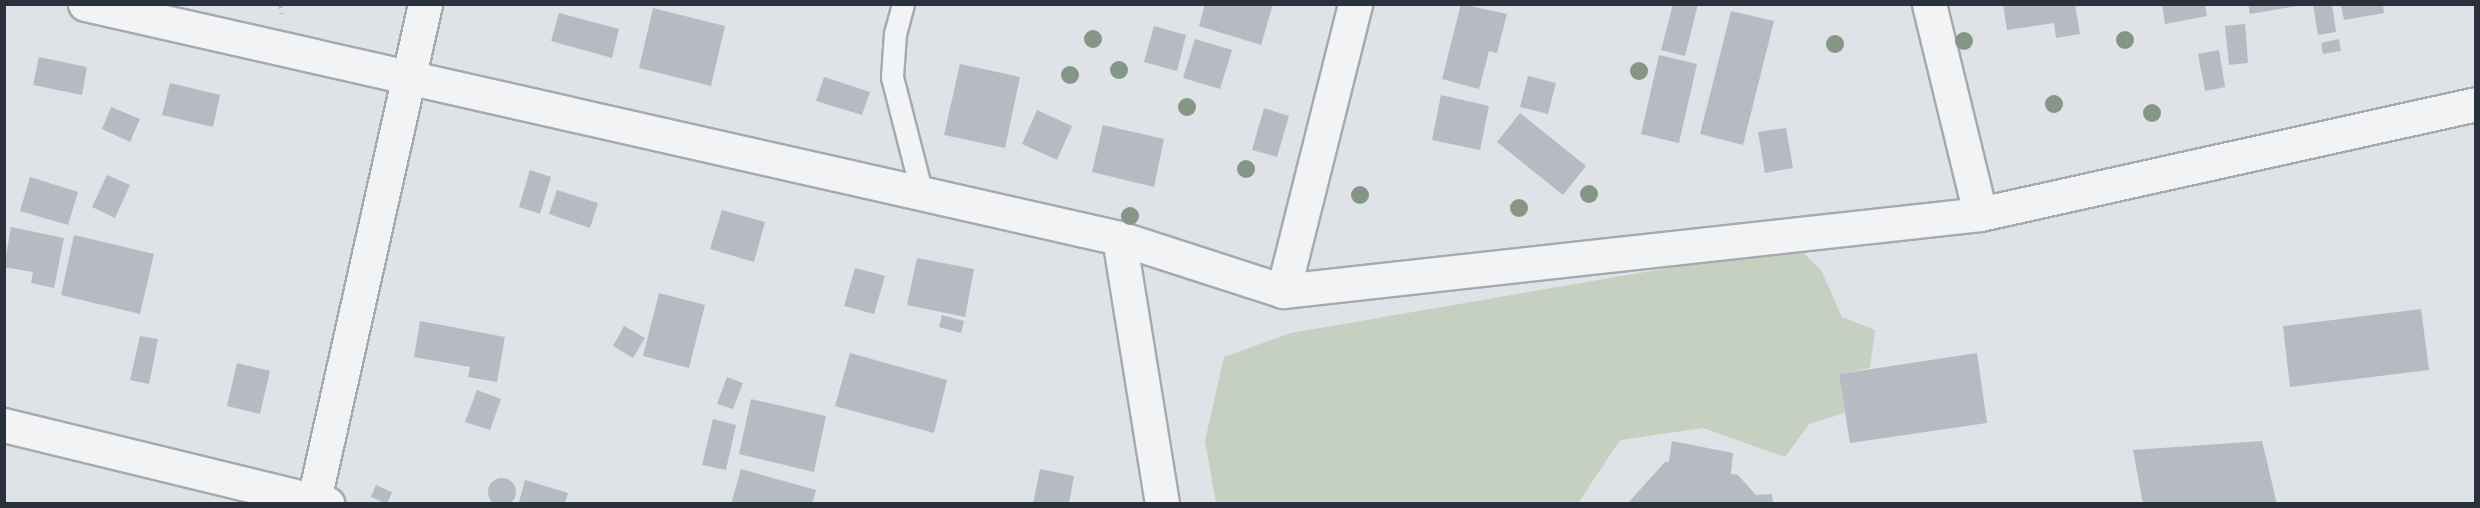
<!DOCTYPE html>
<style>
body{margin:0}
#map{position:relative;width:2480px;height:508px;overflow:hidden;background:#dfe2e7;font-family:"Asap Condensed",sans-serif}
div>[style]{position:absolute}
.green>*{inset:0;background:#c5d0c0}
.building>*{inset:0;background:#b6bbc3}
.round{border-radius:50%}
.path>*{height:4px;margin-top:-2px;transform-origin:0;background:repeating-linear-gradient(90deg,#b9bdc1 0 4.5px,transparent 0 9px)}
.roads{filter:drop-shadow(2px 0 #a5a9b0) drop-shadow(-2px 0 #a5a9b0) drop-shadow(0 2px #a5a9b0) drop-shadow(0 -2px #a5a9b0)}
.lane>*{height:21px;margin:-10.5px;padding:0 10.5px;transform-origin:10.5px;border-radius:10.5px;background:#f1f3f5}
.street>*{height:33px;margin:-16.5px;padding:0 16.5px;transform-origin:16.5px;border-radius:16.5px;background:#f1f3f5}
.trees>*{width:18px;height:18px;margin:-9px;border-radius:50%;background:#869686}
span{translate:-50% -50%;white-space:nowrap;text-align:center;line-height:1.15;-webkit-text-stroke:5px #eef1f4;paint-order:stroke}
.frame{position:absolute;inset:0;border:6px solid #29313c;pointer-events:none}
</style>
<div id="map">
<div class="green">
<div style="clip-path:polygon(1796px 246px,1821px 270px,1842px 317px,1875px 330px,1870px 368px,1839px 374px,1845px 413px,1809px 424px,1785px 457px,1703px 428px,1620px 440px,1578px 503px,1216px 503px,1205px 441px,1224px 357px,1291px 333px)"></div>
</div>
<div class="building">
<div style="clip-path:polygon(1205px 4px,1273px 4px,1261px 45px,1199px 26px)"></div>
<div style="clip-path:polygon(1461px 4px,1507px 14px,1497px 53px,1489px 51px,1479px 89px,1442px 79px)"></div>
<div style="clip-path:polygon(1673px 4px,1698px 4px,1685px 56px,1661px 50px)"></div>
<div style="clip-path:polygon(2003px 4px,2075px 4px,2080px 34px,2056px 38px,2054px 23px,2007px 30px)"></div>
<div style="clip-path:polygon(2162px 4px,2205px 4px,2207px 16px,2165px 24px)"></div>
<div style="clip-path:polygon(2248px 4px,2297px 4px,2297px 6px,2250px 14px)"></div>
<div style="clip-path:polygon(2313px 4px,2332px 4px,2336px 32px,2318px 35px)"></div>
<div style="clip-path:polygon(2341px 5px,2383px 5px,2384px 13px,2344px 20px)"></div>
<div style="clip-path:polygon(653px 8px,725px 26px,711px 86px,639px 68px)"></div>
<div style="clip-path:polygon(1731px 11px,1774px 21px,1743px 145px,1700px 134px)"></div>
<div style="clip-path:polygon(559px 13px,619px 29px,612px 58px,551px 41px)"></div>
<div style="clip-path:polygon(2245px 24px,2248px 63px,2229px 65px,2225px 26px)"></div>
<div style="clip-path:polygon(1154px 26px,1186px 35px,1177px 71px,1144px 62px)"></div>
<div style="clip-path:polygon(1195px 39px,1232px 50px,1220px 89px,1183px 78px)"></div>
<div style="clip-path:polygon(2339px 39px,2341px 51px,2323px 54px,2321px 43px)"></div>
<div style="clip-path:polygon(2219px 50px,2225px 87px,2205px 91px,2198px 54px)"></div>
<div style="clip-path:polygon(1659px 55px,1697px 64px,1679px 143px,1641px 134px)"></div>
<div style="clip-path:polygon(39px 57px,87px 67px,82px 95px,33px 85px)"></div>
<div style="clip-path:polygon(960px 64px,1020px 77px,1005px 148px,944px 135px)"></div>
<div style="clip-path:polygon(1528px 76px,1556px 83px,1548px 114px,1520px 107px)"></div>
<div style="clip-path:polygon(824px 77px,870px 92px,862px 115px,816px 101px)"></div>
<div style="clip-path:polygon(170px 83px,220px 95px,213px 127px,162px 115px)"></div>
<div style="clip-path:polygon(1441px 95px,1489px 106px,1480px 150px,1432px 140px)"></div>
<div style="clip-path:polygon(111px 107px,140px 119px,130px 142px,102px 129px)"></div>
<div style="clip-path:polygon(1264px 108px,1289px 116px,1277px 157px,1252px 150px)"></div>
<div style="clip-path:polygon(1037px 110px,1072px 126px,1057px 160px,1022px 144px)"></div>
<div style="clip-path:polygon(1520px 113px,1586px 166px,1563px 195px,1497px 142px)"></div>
<div style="clip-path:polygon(1103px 125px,1164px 139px,1154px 187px,1092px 172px)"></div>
<div style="clip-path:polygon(1786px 128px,1793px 168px,1765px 173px,1758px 132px)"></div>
<div style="clip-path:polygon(530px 170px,551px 177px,540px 214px,519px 207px)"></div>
<div style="clip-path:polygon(107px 175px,130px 185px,115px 218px,92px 207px)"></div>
<div style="clip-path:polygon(30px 177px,78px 192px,68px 225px,20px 211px)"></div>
<div style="clip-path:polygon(557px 190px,598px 203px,590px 228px,549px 214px)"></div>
<div style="clip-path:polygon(722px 210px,765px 222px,754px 262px,710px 249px)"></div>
<div style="clip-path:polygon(11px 227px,64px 238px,54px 288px,31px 283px,33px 272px,4px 267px)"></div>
<div style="clip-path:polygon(74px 235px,154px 254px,140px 314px,61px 295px)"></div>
<div style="clip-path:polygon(917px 258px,974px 269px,965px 317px,907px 305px)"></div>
<div style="clip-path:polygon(855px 268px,885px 276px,874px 314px,844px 306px)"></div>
<div style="clip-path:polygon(659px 293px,705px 305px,689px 368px,643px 356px)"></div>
<div style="clip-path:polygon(2421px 309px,2429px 370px,2290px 387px,2283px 326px)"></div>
<div style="clip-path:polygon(942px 315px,964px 321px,961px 333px,939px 327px)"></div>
<div style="clip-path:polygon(420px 321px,505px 337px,497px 382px,468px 377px,470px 367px,414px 357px)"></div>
<div style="clip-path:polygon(624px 326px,645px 338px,633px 358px,613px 346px)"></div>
<div style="clip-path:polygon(140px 336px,158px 339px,149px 384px,130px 380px)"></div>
<div style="clip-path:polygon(850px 353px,947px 380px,934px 433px,835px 406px)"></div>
<div style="clip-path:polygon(1977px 353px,1987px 423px,1850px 443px,1839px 374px)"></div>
<div style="clip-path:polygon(237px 363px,270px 371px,260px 414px,227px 406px)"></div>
<div style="clip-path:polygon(727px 377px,743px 383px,733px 409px,717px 404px)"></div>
<div style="clip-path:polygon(477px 390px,501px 399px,490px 430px,465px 422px)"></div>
<div style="clip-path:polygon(751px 399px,826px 416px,814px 472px,739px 454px)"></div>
<div style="clip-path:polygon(713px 419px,736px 425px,726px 470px,702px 465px)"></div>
<div style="clip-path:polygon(1672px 441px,1733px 453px,1731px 474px,1738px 475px,1756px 495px,1772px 494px,1773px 504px,1627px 504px,1665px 462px,1669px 462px)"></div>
<div style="clip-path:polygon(2262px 441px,2277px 504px,2143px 504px,2133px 450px)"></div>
<div style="clip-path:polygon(741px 469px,816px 490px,812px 504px,731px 504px)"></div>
<div style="clip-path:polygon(1040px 469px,1074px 476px,1069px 504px,1033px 504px)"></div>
<div class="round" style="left:488px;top:478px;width:28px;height:28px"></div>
<div style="clip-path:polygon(525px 480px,568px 493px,565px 504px,519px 502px)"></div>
<div style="clip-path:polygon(376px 485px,392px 492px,387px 504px,371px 497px)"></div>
</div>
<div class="path">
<div style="left:280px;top:4px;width:10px;rotate:79deg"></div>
</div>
<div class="roads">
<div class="lane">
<div style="left:903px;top:4px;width:30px;rotate:105deg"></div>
<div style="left:895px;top:33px;width:44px;rotate:93.9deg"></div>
<div style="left:892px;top:77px;width:121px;rotate:75.6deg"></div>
</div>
<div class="street">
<div style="left:85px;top:4px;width:1060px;rotate:12.75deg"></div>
<div style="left:1119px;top:238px;width:172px;rotate:17.9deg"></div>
<div style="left:1283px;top:291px;width:701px;rotate:-6.3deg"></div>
<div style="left:1980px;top:214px;width:508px;rotate:-12.5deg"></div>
<div style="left:1929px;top:4px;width:216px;rotate:76.3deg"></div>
<div style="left:1119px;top:238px;width:269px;rotate:80.8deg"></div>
<div style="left:1283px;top:291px;width:296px;rotate:-75.9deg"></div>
<div style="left:4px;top:425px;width:333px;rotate:13.7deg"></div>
<div style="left:313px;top:504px;width:512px;rotate:-77.37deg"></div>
</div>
</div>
<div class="trees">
<div style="left:1093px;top:39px"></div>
<div style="left:2125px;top:40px"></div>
<div style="left:1964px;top:41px"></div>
<div style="left:1835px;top:44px"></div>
<div style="left:1119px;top:70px"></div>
<div style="left:1639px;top:71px"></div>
<div style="left:1070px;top:75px"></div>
<div style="left:2054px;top:104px"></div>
<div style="left:1187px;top:107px"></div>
<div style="left:2152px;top:113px"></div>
<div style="left:1246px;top:169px"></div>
<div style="left:1589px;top:194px"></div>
<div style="left:1360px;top:195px"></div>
<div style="left:1519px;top:208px"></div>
<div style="left:1130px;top:216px"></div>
</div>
<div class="frame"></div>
</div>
